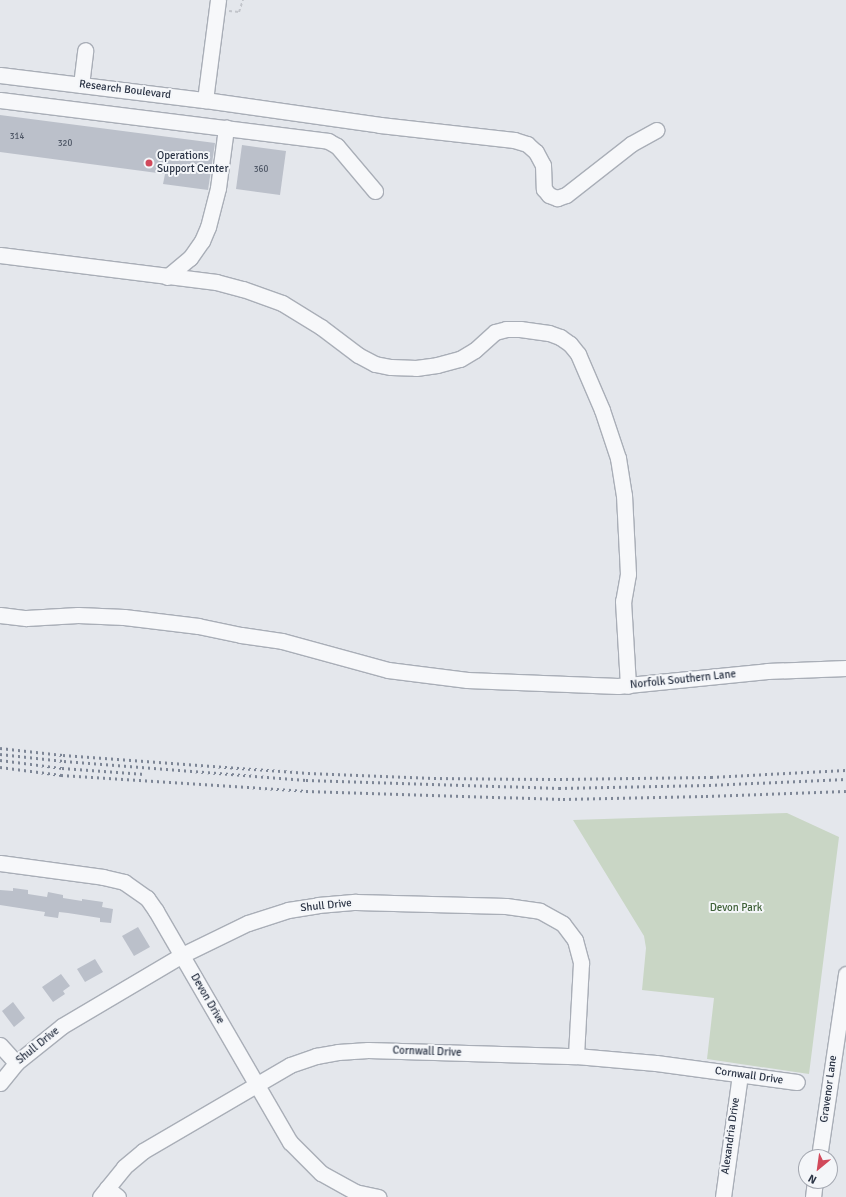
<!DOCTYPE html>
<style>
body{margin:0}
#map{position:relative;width:846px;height:1197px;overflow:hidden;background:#e4e7ec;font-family:Signika,sans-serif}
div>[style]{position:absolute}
.green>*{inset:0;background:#c9d6c5}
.building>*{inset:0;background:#bbc0ca}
.path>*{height:2px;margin-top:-1px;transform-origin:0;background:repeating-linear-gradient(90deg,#c2c5cb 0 3px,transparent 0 6px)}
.roads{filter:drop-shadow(1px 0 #a9aeb7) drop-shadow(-1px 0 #a9aeb7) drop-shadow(0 1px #a9aeb7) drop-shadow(0 -1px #a9aeb7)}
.minor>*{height:15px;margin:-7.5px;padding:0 7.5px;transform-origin:7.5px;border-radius:7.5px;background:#f7f8fa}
.rail>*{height:3px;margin-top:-1.5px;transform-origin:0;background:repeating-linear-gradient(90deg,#7d8696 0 2px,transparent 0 6px)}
.dots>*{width:11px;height:11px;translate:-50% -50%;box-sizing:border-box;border:2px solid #f4f6f9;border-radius:50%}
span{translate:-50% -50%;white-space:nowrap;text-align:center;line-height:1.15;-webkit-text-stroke:4px #f4f6f9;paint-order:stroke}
.number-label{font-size:9px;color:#4f5766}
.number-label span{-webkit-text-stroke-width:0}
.street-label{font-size:11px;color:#2b3445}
.poi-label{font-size:11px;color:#2b3445}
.left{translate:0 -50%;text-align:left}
.park-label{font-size:11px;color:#3f6138}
.north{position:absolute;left:798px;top:1149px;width:40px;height:40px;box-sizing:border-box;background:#f4f6f9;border:1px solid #a4a8b1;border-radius:50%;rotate:209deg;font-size:11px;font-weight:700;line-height:16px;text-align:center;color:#2b3445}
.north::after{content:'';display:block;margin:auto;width:14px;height:18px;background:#d1495b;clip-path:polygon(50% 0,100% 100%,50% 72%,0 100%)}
</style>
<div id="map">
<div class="green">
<div style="clip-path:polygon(787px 813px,839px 837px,809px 1074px,707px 1059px,714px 998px,642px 990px,646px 948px,644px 936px,573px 820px)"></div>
</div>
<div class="building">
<div style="clip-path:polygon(0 115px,215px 143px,208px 190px,163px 184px,165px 174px,0 152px)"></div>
<div style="clip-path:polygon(242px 145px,286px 151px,280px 195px,236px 189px)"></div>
<div style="clip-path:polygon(13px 888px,28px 890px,28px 894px,47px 897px,48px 892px,63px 895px,63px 898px,82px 901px,82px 899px,103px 902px,102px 907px,113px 909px,111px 923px,100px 922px,100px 918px,68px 913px,59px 912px,58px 918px,44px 916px,45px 912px,0 905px,0 890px,13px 891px)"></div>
<div style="clip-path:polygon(138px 927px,150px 947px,134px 956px,122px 936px)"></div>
<div style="clip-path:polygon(95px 959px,103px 972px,85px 982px,77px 969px)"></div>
<div style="clip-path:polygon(61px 974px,70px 986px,63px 991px,65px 994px,53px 1002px,42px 987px)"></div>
<div style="clip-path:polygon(13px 1002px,25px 1018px,14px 1027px,2px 1011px)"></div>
</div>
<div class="path">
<div style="left:229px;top:11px;width:10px;rotate:6deg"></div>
<div style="left:239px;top:12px;width:13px;rotate:-72deg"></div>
</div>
<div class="roads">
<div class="minor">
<div style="left:0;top:75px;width:207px;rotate:7deg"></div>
<div style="left:205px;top:100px;width:177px;rotate:8.1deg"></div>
<div style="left:380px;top:125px;width:135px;rotate:6.4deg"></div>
<div style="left:514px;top:140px;width:14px;rotate:17deg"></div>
<div style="left:527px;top:144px;width:12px;rotate:42deg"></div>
<div style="left:536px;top:152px;width:15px;rotate:62deg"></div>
<div style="left:543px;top:165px;width:24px;rotate:88deg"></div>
<div style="left:544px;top:189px;width:8px;rotate:50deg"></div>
<div style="left:549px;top:195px;width:9px;rotate:21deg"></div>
<div style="left:557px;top:198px;width:9px;rotate:-18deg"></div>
<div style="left:566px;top:195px;width:83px;rotate:-38.1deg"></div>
<div style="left:631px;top:144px;width:29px;rotate:-29deg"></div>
<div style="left:81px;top:85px;width:35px;rotate:-83deg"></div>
<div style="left:0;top:100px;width:331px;rotate:7.1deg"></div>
<div style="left:328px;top:141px;width:10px;rotate:29deg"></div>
<div style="left:337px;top:146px;width:59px;rotate:49.8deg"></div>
<div style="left:205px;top:100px;width:101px;rotate:-82.6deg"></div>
<div style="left:0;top:255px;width:218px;rotate:7.1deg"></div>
<div style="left:216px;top:282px;width:28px;rotate:15deg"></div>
<div style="left:243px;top:289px;width:41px;rotate:19.7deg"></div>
<div style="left:282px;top:303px;width:46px;rotate:31.6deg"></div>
<div style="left:321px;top:327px;width:46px;rotate:37.1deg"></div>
<div style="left:358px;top:355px;width:19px;rotate:28deg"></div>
<div style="left:375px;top:364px;width:16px;rotate:11deg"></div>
<div style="left:391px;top:367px;width:25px;rotate:2deg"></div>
<div style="left:416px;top:368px;width:21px;rotate:-8deg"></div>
<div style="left:437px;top:365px;width:24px;rotate:-15deg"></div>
<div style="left:460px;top:359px;width:17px;rotate:-31deg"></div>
<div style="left:475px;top:350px;width:27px;rotate:-42deg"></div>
<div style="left:495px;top:332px;width:11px;rotate:-15deg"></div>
<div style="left:506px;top:329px;width:14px"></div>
<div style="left:520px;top:329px;width:29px;rotate:8deg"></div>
<div style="left:549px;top:333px;width:12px;rotate:20deg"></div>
<div style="left:560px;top:337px;width:12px;rotate:35deg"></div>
<div style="left:570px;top:344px;width:13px;rotate:51deg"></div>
<div style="left:578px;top:354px;width:61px;rotate:66.8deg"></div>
<div style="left:602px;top:410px;width:51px;rotate:71.6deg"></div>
<div style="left:618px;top:458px;width:37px;rotate:81deg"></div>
<div style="left:624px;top:495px;width:79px;rotate:87.1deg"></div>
<div style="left:628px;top:574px;width:27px;rotate:100deg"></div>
<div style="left:623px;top:601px;width:85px;rotate:86.6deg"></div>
<div style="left:167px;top:277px;width:30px;rotate:-40deg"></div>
<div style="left:190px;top:258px;width:21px;rotate:-55deg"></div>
<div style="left:202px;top:241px;width:15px;rotate:-67deg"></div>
<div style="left:208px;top:227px;width:40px;rotate:-75.6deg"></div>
<div style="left:218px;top:188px;width:61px;rotate:-82.4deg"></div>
<div style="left:0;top:615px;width:26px;rotate:7deg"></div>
<div style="left:26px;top:618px;width:52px;rotate:-3.3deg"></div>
<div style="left:78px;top:615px;width:46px;rotate:2.5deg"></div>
<div style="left:124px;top:617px;width:75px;rotate:6.9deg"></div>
<div style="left:198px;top:626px;width:44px;rotate:11.8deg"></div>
<div style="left:241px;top:635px;width:41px;rotate:8.3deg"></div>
<div style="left:282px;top:641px;width:110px;rotate:15.3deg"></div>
<div style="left:388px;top:670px;width:80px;rotate:7.2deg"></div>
<div style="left:467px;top:680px;width:151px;rotate:2.3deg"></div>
<div style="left:618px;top:686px;width:150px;rotate:-5.7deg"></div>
<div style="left:767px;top:671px;width:79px;rotate:-2.2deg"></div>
<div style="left:0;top:863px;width:104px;rotate:7.7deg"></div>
<div style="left:103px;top:877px;width:22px;rotate:13deg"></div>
<div style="left:124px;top:882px;width:28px;rotate:35deg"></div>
<div style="left:147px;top:898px;width:16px;rotate:55deg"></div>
<div style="left:156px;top:911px;width:267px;rotate:59.9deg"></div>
<div style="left:290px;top:1142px;width:44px;rotate:45deg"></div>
<div style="left:321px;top:1173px;width:39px;rotate:29deg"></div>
<div style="left:355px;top:1192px;width:24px;rotate:12deg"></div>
<div style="left:0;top:1045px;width:24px;rotate:48deg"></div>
<div style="left:0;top:1083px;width:26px;rotate:-51deg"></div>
<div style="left:16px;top:1063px;width:59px;rotate:-38.8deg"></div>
<div style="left:62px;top:1026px;width:139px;rotate:-30.6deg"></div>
<div style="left:182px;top:955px;width:73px;rotate:-25.9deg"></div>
<div style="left:248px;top:923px;width:42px;rotate:-18deg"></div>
<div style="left:288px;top:910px;width:30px;rotate:-9deg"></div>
<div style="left:318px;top:905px;width:38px;rotate:-5deg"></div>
<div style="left:356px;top:902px;width:150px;rotate:1.5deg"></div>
<div style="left:506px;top:906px;width:34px;rotate:8deg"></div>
<div style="left:540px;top:911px;width:26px;rotate:29deg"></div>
<div style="left:563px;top:924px;width:20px;rotate:53deg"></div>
<div style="left:575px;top:940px;width:24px;rotate:75deg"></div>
<div style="left:581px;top:963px;width:93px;rotate:93.1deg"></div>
<div style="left:819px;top:1157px;width:185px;rotate:-81.6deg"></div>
<div style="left:107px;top:1188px;width:14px;rotate:39deg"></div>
<div style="left:100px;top:1197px;width:38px;rotate:-51deg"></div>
<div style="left:124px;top:1167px;width:25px;rotate:-40deg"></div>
<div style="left:143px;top:1151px;width:170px;rotate:-30.3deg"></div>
<div style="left:290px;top:1065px;width:28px;rotate:-19deg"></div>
<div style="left:316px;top:1056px;width:22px;rotate:-10deg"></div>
<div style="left:338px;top:1052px;width:30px;rotate:-4deg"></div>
<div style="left:368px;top:1050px;width:208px;rotate:1.7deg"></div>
<div style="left:576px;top:1056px;width:80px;rotate:5deg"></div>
<div style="left:656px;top:1063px;width:142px;rotate:7.7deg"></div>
<div style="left:723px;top:1197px;width:124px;rotate:-82.1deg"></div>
<div style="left:813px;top:1197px;width:16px;rotate:-83deg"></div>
</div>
</div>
<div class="rail">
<div style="left:0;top:748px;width:63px;rotate:6.3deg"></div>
<div style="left:63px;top:755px;width:246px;rotate:4.2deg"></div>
<div style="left:308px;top:773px;width:126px;rotate:2.3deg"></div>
<div style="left:434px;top:778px;width:126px;rotate:0.5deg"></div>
<div style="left:560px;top:779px;width:151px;rotate:-0.8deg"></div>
<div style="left:711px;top:777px;width:135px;rotate:-3deg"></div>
<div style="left:0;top:754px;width:64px;rotate:6.2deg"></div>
<div style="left:64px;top:761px;width:243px;rotate:4.5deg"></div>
<div style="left:306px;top:780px;width:253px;rotate:1.8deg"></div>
<div style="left:559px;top:788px;width:150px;rotate:-1.1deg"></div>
<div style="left:709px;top:785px;width:137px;rotate:-2.5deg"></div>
<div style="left:0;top:760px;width:63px;rotate:7.4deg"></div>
<div style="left:62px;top:768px;width:83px;rotate:4.1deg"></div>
<div style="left:0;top:767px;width:62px;rotate:7.5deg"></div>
<div style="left:61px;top:775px;width:246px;rotate:3.7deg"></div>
<div style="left:306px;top:791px;width:257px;rotate:1.8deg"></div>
<div style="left:563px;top:799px;width:143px;rotate:-1.2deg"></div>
<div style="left:706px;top:796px;width:140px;rotate:-2deg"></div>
</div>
<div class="dots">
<div style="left:149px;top:163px;background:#d1495b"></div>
</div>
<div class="number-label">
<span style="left:17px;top:137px">314</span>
<span style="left:65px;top:144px">320</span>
<span style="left:261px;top:170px">360</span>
</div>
<div class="street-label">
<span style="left:125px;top:90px;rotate:7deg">Research Boulevard</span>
<span style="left:683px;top:680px;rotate:-6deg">Norfolk Southern Lane</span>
<span style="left:326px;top:906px;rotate:-6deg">Shull Drive</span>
<span style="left:207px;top:999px;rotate:60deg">Devon Drive</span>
<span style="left:38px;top:1046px;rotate:-39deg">Shull Drive</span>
<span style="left:427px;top:1052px;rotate:2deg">Cornwall Drive</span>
<span style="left:749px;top:1076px;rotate:8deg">Cornwall Drive</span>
<span style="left:829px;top:1089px;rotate:-82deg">Gravenor Lane</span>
<span style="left:731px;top:1136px;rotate:-82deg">Alexandria Drive</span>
</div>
<div class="poi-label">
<span class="left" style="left:157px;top:163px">Operations<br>Support Center</span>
</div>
<div class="park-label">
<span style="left:736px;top:908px">Devon Park</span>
</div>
<div class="north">N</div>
</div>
